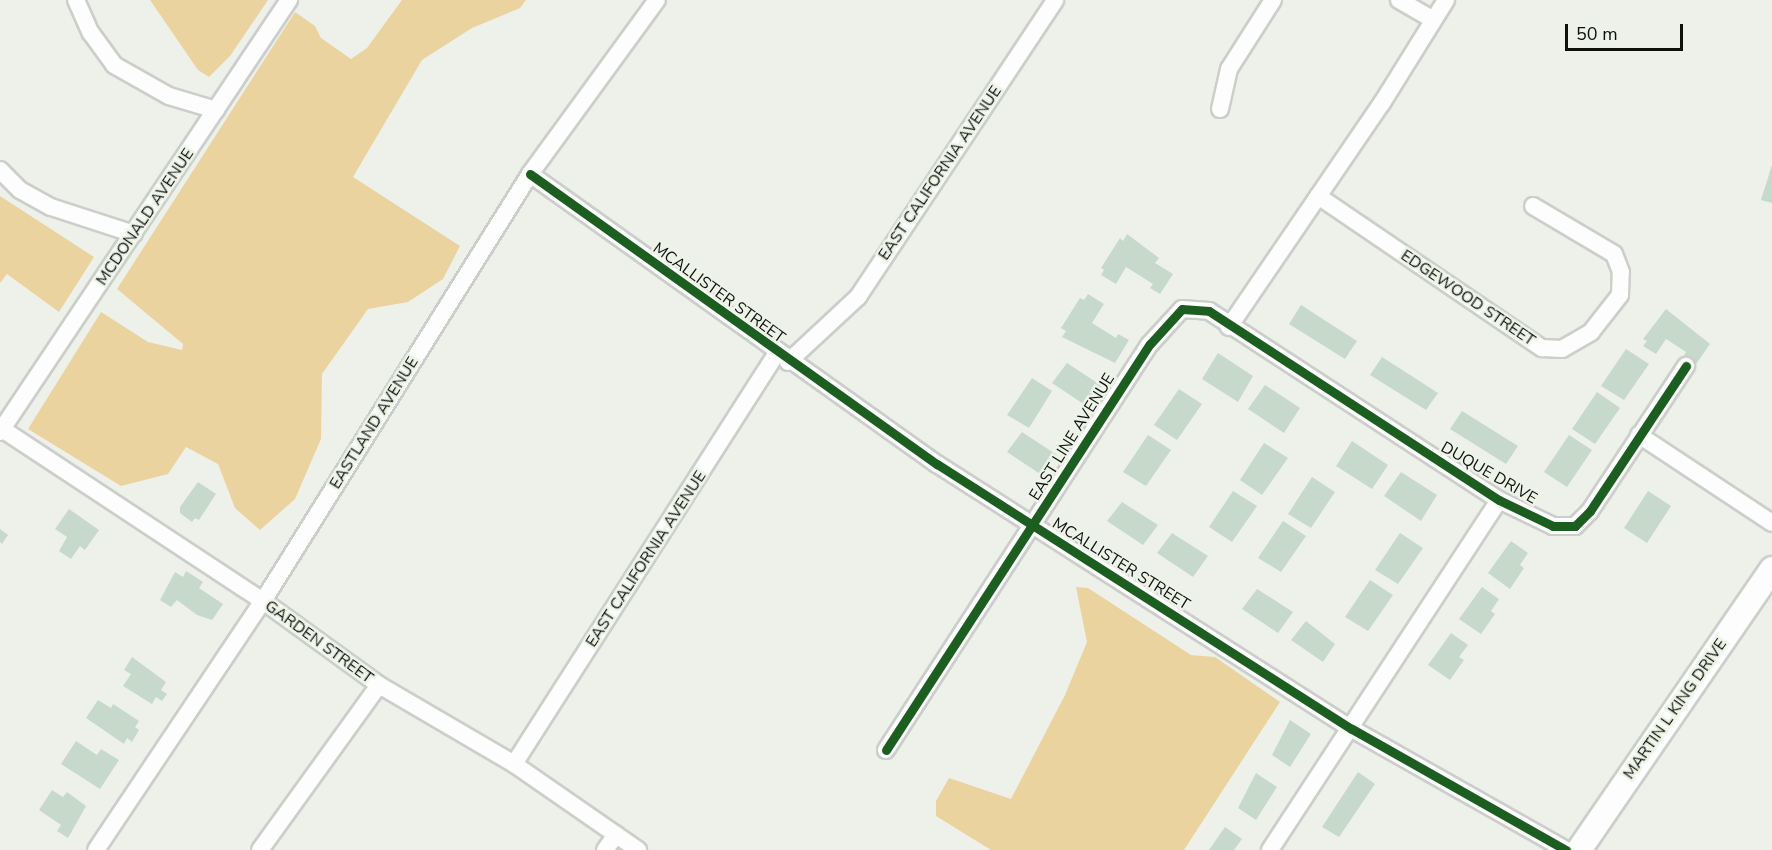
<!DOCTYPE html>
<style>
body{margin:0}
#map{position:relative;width:1772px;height:850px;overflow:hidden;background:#edf1ea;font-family:"Nunito Sans",sans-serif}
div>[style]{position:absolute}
.forest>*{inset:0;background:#ebd3a0}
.building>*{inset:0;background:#c7d9cb}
.roads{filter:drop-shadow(2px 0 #cbceca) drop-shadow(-2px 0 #cbceca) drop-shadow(0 2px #cbceca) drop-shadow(0 -2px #cbceca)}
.minor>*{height:16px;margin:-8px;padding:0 8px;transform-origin:8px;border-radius:8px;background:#fcfdfc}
.secondary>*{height:24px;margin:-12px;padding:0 12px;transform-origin:12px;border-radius:12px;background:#fcfdfc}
.cycleway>*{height:9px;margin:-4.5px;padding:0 4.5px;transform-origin:4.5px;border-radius:4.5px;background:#1b5e20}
span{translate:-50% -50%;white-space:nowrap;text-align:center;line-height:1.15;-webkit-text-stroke:5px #edf4e7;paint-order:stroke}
.street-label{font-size:16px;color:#0e100c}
.scale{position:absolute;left:1565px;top:24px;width:118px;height:27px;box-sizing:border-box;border:3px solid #0e100c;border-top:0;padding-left:8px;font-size:18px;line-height:21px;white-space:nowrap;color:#0e100c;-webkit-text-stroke:4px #edf4e7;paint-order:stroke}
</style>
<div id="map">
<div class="forest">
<div style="clip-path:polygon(150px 0,268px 0,230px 56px,209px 77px,198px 70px)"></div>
<div style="clip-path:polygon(402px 0,526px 0,520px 8px,472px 28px,422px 60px,353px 177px,460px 246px,443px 279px,408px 302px,368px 309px,322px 374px,321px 439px,295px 499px,260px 530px,235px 508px,218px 464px,186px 447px,168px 474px,121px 486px,28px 429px,101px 312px,148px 342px,182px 350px,183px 344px,117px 289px,295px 12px,315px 26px,321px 38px,351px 59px,367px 48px)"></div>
<div style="clip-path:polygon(0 196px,94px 257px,59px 312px,7px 274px,0 283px)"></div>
<div style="clip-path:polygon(1076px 587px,1088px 588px,1191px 655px,1215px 657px,1280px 702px,1184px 850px,991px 850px,936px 816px,936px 801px,949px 778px,1011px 799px,1065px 695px,1087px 642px)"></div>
</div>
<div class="building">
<div style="clip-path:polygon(1772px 165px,1772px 203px,1761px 200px)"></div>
<div style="clip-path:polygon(1127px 234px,1159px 258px,1155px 263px,1173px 274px,1160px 294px,1150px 288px,1153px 284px,1126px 267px,1116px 284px,1101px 275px,1104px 270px,1101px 268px,1120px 238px,1123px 241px)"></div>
<div style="clip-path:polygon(1088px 294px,1104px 304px,1092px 323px,1116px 338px,1118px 334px,1129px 340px,1115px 363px,1062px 337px,1066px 331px,1061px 328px,1080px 298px,1084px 300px)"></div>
<div style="clip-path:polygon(1301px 305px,1357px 341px,1345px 359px,1289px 324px)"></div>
<div style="clip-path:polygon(1666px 309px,1710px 344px,1694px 367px,1682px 359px,1686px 352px,1666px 339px,1656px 354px,1643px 346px,1647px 341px,1643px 339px)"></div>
<div style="clip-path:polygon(1626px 349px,1649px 364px,1624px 400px,1601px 386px)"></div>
<div style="clip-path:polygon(1218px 353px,1253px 376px,1238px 402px,1202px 379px)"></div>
<div style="clip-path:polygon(1382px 357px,1438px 393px,1426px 410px,1370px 375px)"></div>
<div style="clip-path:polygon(1067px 363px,1102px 386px,1088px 407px,1052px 383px)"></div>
<div style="clip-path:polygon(1032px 378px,1052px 391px,1029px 428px,1007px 415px)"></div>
<div style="clip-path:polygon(1265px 385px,1300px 408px,1284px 433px,1248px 409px)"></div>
<div style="clip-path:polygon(1179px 389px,1202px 404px,1177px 440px,1154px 425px)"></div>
<div style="clip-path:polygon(1597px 392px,1620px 408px,1595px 444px,1572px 429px)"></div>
<div style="clip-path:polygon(1462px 411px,1518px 446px,1506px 464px,1450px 429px)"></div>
<div style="clip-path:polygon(1022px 432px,1057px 455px,1043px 476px,1007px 452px)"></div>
<div style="clip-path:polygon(1148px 435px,1171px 450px,1146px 486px,1123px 472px)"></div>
<div style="clip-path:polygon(1569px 435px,1592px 450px,1567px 487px,1544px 472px)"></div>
<div style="clip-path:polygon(1352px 441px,1388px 465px,1372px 489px,1336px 466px)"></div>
<div style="clip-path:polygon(1264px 443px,1288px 458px,1262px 495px,1240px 480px)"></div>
<div style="clip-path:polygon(1401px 472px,1437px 495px,1421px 521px,1384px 496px)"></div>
<div style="clip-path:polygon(1312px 477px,1335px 492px,1311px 528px,1288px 514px)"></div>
<div style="clip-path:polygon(198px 482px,216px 494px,199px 520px,195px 518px,192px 522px,180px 513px,180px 507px)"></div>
<div style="clip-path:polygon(1233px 491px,1257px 506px,1232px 542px,1209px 527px)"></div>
<div style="clip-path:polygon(1648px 491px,1671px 506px,1647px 543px,1624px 528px)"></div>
<div style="clip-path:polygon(1122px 502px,1158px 525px,1143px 545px,1107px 521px)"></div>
<div style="clip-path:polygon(69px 509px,99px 530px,85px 550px,80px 546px,71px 559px,59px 551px,67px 537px,55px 529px)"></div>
<div style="clip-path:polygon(1283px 521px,1306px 536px,1281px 572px,1258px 558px)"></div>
<div style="clip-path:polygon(0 529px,8px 535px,2px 544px,0 542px)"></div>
<div style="clip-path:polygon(1172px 533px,1208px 556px,1193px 577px,1157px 553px)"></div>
<div style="clip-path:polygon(1400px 533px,1423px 548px,1398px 584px,1375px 570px)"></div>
<div style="clip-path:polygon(1511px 541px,1528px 553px,1520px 565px,1524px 568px,1510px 589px,1488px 573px)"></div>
<div style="clip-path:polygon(186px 571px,203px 582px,199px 588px,223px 604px,212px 620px,197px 615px,177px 600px,171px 607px,160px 600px,175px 572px,183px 577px)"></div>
<div style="clip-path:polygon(1370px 580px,1393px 595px,1368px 631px,1345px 617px)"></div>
<div style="clip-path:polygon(1482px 587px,1499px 599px,1491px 611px,1495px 614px,1481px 634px,1459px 619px)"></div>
<div style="clip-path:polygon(1257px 589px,1293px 612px,1278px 633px,1242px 609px)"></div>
<div style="clip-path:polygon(1306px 621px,1335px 644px,1323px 662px,1291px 640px)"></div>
<div style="clip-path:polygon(1451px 633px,1468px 645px,1459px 657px,1464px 660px,1450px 680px,1428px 665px)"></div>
<div style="clip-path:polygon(132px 657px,166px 682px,161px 690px,167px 694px,162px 701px,156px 697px,152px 704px,123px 686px,131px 674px,124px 670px)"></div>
<div style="clip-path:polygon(98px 700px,111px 708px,113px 704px,139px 721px,135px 727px,139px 730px,132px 742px,127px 738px,124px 744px,86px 718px)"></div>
<div style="clip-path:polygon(1290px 720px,1311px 734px,1290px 767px,1272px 755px)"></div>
<div style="clip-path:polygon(76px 741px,97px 755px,101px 749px,119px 760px,100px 789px,61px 764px)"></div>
<div style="clip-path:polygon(1358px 772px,1375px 784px,1339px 837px,1322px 827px)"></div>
<div style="clip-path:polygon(1256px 773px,1277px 787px,1256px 820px,1238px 808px)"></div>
<div style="clip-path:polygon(52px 790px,63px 797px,67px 792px,86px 806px,68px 838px,57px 831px,61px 825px,39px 810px)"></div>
<div style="clip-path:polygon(1225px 827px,1242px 839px,1234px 850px,1209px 850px)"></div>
</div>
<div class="roads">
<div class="minor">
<div style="left:76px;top:0;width:36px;rotate:66deg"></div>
<div style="left:91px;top:33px;width:39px;rotate:54deg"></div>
<div style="left:114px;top:65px;width:63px;rotate:29.4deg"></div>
<div style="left:169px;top:96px;width:49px;rotate:16.6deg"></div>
<div style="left:1399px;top:0;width:38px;rotate:30deg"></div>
<div style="left:1220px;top:109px;width:41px;rotate:-77.3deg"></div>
<div style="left:1229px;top:69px;width:82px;rotate:-57.5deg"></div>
<div style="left:0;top:170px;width:28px;rotate:45deg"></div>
<div style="left:20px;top:190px;width:35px;rotate:29deg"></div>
<div style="left:51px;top:207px;width:87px;rotate:18deg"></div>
<div style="left:530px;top:174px;width:500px;rotate:35.5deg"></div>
<div style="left:937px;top:464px;width:492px;rotate:32.6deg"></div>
<div style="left:1352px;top:729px;width:246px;rotate:29.5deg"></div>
<div style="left:1318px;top:196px;width:271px;rotate:34.2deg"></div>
<div style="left:1542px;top:348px;width:20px;rotate:3deg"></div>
<div style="left:1562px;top:349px;width:34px;rotate:-30deg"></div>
<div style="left:1591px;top:332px;width:47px;rotate:-51.9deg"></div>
<div style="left:1620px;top:295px;width:23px;rotate:-88deg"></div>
<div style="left:1621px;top:272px;width:19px;rotate:-111deg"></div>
<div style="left:1614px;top:254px;width:94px;rotate:-149.3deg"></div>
<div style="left:1229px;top:327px;width:271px;rotate:-55.7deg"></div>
<div style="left:1382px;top:103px;width:121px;rotate:-58.1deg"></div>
<div style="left:788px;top:362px;width:96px;rotate:-42.9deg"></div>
<div style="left:858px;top:297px;width:356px;rotate:-56.4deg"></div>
<div style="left:2px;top:429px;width:313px;rotate:33.4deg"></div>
<div style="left:263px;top:601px;width:143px;rotate:35.9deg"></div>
<div style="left:379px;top:685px;width:156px;rotate:30.3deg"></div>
<div style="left:514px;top:764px;width:151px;rotate:34.7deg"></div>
<div style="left:0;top:432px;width:520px;rotate:-56.22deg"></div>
<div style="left:1639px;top:435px;width:159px;rotate:33.5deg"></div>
<div style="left:886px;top:750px;width:484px;rotate:-57deg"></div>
<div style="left:1150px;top:344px;width:47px;rotate:-47.6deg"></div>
<div style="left:1182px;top:309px;width:27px;rotate:4deg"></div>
<div style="left:1209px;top:311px;width:346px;rotate:33.1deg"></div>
<div style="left:1499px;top:500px;width:60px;rotate:25.7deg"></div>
<div style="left:1553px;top:526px;width:22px"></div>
<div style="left:1575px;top:526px;width:21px;rotate:-45deg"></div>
<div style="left:1590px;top:511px;width:174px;rotate:-56.5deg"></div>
<div style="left:514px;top:764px;width:488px;rotate:-57.4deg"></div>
<div style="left:96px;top:850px;width:300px;rotate:-56.2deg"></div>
<div style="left:263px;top:601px;width:504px;rotate:-57.98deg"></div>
<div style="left:530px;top:174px;width:215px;rotate:-53.9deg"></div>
<div style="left:260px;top:850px;width:203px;rotate:-54.2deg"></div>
<div style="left:605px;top:850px;width:19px;rotate:-54deg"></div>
<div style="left:1270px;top:850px;width:418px;rotate:-56.8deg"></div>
</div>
<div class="secondary">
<div style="left:1579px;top:850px;width:341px;rotate:-55.5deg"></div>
</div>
</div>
<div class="cycleway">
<div style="left:530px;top:174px;width:500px;rotate:35.5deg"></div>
<div style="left:937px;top:464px;width:492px;rotate:32.6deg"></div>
<div style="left:1352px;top:729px;width:246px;rotate:29.5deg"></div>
<div style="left:886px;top:750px;width:484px;rotate:-57deg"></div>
<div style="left:1150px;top:344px;width:47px;rotate:-47.6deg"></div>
<div style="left:1182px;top:309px;width:27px;rotate:4deg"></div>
<div style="left:1209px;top:311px;width:346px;rotate:33.1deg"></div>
<div style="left:1499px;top:500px;width:60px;rotate:25.7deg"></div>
<div style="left:1553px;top:526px;width:22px"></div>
<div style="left:1575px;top:526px;width:21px;rotate:-45deg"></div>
<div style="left:1590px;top:511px;width:174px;rotate:-56.5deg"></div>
</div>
<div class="street-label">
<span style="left:940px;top:173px;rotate:-56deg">EAST CALIFORNIA AVENUE</span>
<span style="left:145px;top:217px;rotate:-56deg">MCDONALD AVENUE</span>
<span style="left:719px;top:293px;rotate:36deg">MCALLISTER STREET</span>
<span style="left:1468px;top:298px;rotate:34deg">EDGEWOOD STREET</span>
<span style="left:374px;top:423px;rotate:-58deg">EASTLAND AVENUE</span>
<span style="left:1072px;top:437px;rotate:-58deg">EAST LINE AVENUE</span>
<span style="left:1489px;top:473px;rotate:30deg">DUQUE DRIVE</span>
<span style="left:646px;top:559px;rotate:-57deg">EAST CALIFORNIA AVENUE</span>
<span style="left:1121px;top:564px;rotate:32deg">MCALLISTER STREET</span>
<span style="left:319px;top:642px;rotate:36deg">GARDEN STREET</span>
<span style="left:1675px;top:709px;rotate:-55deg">MARTIN L KING DRIVE</span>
</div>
<div class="scale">50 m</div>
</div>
